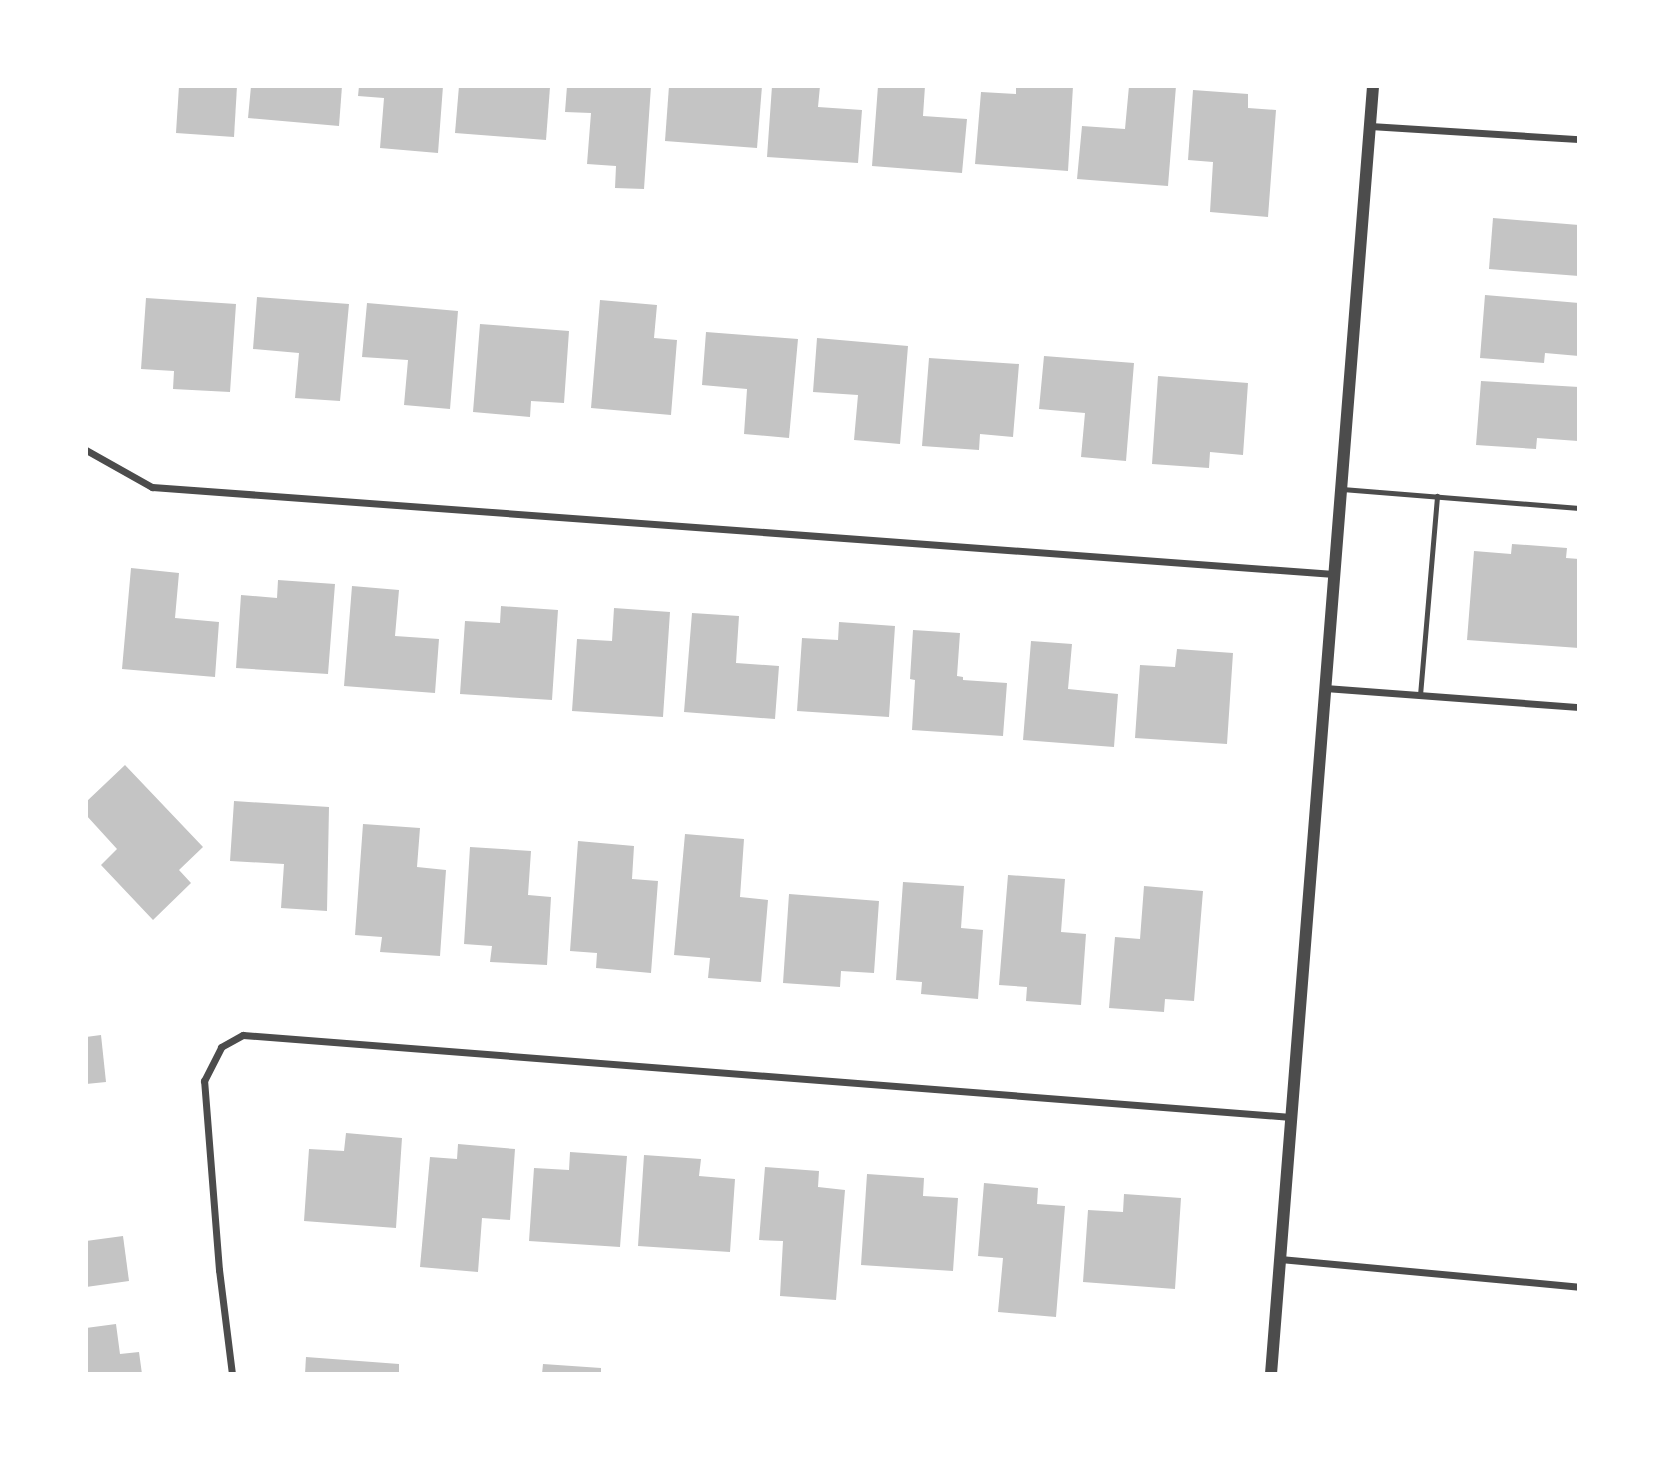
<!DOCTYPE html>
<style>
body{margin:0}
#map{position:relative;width:1665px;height:1460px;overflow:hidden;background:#fff;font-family:Montserrat,sans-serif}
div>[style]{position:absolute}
.building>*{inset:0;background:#c4c4c4}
.service>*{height:5px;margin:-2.5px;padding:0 2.5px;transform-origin:2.5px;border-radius:2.5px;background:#4c4c4c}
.minor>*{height:7px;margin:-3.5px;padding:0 3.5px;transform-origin:3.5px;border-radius:3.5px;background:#4c4c4c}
.tertiary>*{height:12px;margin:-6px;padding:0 6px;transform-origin:6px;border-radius:6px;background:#4c4c4c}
span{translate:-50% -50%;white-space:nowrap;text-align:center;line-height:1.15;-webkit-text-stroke:5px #fff;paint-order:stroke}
.frame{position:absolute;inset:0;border:88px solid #fff;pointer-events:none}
</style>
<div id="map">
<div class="building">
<div style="clip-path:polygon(179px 86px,237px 86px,234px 137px,176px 133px)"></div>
<div style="clip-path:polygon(251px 86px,342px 86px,339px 126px,248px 118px)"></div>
<div style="clip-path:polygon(359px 86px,443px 86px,438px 153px,380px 148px,384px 98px,358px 96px)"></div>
<div style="clip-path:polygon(459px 86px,550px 87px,546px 140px,455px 133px)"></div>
<div style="clip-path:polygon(567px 86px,651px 86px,644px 189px,615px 188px,616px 166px,587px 164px,591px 113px,565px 112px)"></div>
<div style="clip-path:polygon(669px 86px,762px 86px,757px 148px,665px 141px)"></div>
<div style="clip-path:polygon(772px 86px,820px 86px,818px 107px,862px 110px,858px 163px,767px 157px)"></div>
<div style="clip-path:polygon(878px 86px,925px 86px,923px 116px,967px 119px,962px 173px,872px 166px)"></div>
<div style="clip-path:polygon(1016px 86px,1073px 86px,1068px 171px,975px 164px,981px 92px,1016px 94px)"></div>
<div style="clip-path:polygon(1129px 86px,1176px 86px,1168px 186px,1077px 179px,1082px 126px,1125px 129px)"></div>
<div style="clip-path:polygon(1193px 90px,1248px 94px,1248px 108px,1276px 110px,1268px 217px,1210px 212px,1213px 162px,1188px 160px)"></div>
<div style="clip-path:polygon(1493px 218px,1579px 225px,1579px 276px,1489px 269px)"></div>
<div style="clip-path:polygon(1485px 295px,1579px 303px,1579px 356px,1545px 353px,1544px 363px,1480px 358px)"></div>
<div style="clip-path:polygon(257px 297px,349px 304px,340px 401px,295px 398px,299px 353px,253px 349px)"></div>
<div style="clip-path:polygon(146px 298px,236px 304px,230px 392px,173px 389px,174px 371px,141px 369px)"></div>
<div style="clip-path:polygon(600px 300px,657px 305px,654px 338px,677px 340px,671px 415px,591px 408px)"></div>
<div style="clip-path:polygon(367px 303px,458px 311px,450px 409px,404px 405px,408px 360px,362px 357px)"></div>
<div style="clip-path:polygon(480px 324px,569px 331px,564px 403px,531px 401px,530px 417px,473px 412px)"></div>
<div style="clip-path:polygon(706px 332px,798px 339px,789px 438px,744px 434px,747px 389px,702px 385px)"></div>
<div style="clip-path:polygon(817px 338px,908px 346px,900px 444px,854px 440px,858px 395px,813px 392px)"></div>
<div style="clip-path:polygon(1044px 356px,1134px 363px,1126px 461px,1081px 457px,1085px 413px,1039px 409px)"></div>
<div style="clip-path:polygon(929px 358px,1019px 364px,1013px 437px,980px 434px,979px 450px,922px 446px)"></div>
<div style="clip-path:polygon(1158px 376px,1248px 383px,1243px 455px,1210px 452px,1209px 468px,1152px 464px)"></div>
<div style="clip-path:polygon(1481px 381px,1579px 387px,1578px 441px,1537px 438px,1536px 449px,1476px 445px)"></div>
<div style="clip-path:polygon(1512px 544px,1567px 548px,1566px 558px,1579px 559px,1579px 648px,1467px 640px,1474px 551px,1511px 554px)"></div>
<div style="clip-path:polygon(131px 568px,179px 573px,175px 618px,219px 622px,215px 677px,122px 669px)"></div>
<div style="clip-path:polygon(278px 580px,335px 584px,328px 674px,236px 668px,241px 595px,277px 598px)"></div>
<div style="clip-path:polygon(352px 586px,399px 590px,395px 636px,439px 639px,435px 693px,344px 686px)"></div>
<div style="clip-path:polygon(501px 606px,558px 610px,552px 700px,460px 694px,465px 621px,500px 623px)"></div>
<div style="clip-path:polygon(614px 608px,670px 612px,663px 717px,572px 711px,577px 639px,612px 641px)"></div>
<div style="clip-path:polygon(692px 613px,739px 616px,736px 663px,779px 666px,775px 719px,684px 712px)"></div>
<div style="clip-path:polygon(839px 622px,895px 626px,889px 717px,797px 711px,802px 638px,838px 640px)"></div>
<div style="clip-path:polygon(913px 630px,960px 633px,957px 676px,963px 677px,963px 680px,1007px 683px,1003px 736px,912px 730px,915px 680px,910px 679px)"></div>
<div style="clip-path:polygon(1031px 641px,1072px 644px,1068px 689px,1118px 694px,1114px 747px,1023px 740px)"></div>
<div style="clip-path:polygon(1177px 649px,1233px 653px,1227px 744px,1135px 738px,1140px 665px,1175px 667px)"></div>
<div style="clip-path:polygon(125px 765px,203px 847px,179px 870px,191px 883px,153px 920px,101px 865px,117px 849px,86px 815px,86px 802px)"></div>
<div style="clip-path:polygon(234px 801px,329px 807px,327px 911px,281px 908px,284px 864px,230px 861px)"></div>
<div style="clip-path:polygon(363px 824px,420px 828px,417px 867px,446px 870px,440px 956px,380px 952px,382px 937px,355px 935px)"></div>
<div style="clip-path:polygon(685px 834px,744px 839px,740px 897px,768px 900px,761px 982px,708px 978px,710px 958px,674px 955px)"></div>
<div style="clip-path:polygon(578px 841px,634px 846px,632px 879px,658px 881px,651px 973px,596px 968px,597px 953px,570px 951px)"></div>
<div style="clip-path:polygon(470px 847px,531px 851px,528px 895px,551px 897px,547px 965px,490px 962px,492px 946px,464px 944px)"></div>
<div style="clip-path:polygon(1008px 875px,1065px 879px,1061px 932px,1086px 934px,1081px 1005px,1026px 1001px,1027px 987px,999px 985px)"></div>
<div style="clip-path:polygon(903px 882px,964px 886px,961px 928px,983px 930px,978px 999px,921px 994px,922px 982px,896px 980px)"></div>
<div style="clip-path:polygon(1144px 886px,1203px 891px,1194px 1001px,1165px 999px,1164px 1012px,1109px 1008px,1115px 937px,1140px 939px)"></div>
<div style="clip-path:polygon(789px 894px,879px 901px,874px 973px,841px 971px,840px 987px,783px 983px)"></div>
<div style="clip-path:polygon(101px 1035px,106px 1082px,86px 1084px,86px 1037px)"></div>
<div style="clip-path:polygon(346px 1133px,402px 1138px,396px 1228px,304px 1221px,309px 1149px,344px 1151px)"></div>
<div style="clip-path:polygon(458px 1144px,515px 1149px,510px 1220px,482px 1218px,478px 1272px,420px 1267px,430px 1157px,457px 1159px)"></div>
<div style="clip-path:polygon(570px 1152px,627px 1156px,620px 1247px,529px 1241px,534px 1168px,569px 1170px)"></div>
<div style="clip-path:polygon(644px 1155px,701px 1159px,699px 1176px,735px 1179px,730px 1252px,638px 1246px)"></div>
<div style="clip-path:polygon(765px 1167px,819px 1171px,818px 1187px,845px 1190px,836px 1300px,780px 1296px,783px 1241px,759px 1240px)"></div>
<div style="clip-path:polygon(867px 1174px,924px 1178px,923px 1196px,958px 1198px,953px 1271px,861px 1265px)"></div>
<div style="clip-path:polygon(984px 1183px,1038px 1188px,1037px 1204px,1065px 1206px,1056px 1317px,998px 1312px,1003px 1258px,978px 1256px)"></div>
<div style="clip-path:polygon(1124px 1194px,1181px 1198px,1175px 1289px,1083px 1282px,1088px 1210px,1123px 1212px)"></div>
<div style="clip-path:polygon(123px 1236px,129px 1281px,86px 1287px,86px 1241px)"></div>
<div style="clip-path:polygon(116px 1324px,120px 1354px,139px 1352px,142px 1374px,86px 1374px,86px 1328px)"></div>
<div style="clip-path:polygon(306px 1357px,399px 1364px,399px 1374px,305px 1374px)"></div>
<div style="clip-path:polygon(543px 1364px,601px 1368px,601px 1374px,542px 1374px)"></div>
</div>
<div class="service">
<div style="left:1342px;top:489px;width:238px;rotate:4.6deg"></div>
<div style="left:1420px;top:695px;width:200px;rotate:-85.1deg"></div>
</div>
<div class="minor">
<div style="left:1370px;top:126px;width:209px;rotate:3.6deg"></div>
<div style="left:86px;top:450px;width:76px;rotate:29.3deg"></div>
<div style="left:152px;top:487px;width:1185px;rotate:4.21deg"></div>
<div style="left:1325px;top:688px;width:255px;rotate:4.3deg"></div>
<div style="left:1280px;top:1259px;width:300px;rotate:5.3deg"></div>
<div style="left:232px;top:1374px;width:105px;rotate:-97.1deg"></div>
<div style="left:219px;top:1270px;width:190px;rotate:-94.5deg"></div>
<div style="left:204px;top:1081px;width:38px;rotate:-63deg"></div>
<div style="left:221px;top:1047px;width:25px;rotate:-29deg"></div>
<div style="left:243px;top:1035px;width:1051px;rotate:4.47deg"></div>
</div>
<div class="tertiary">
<div style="left:1271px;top:1374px;width:1292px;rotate:-85.47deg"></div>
</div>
<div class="frame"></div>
</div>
